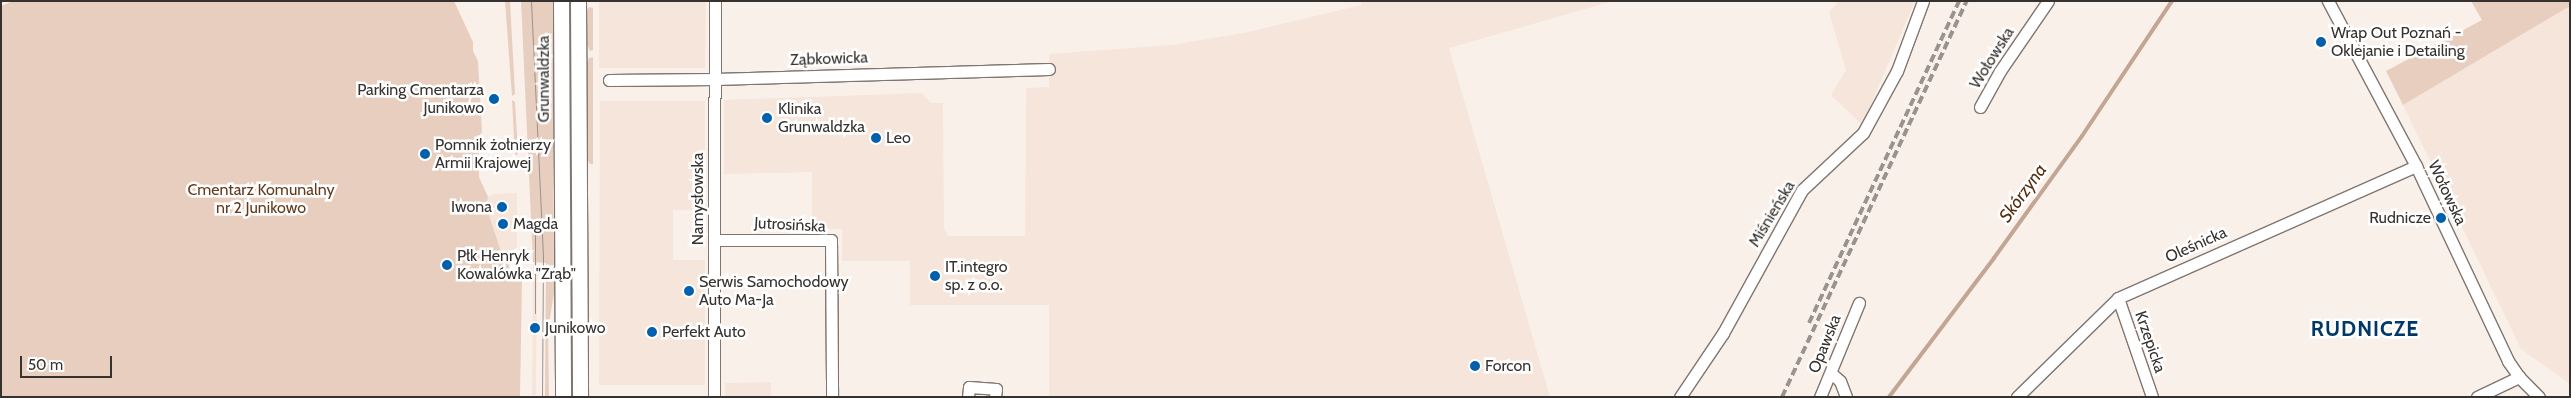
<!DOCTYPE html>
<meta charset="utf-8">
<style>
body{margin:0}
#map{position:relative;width:2571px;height:398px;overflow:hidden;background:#faf0ea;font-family:Cabin,sans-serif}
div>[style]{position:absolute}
.built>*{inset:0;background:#f6e5da}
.green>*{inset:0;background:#e7cebf}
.stream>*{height:4px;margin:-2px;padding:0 2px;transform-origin:2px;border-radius:2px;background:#c3a593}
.roads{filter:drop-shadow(1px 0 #7f7671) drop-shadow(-1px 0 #7f7671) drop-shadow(0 1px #7f7671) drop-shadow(0 -1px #7f7671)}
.street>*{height:11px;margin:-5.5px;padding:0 5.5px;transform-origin:5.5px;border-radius:5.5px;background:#fff}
.secondary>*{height:15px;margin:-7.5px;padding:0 7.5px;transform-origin:7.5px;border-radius:7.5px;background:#fff}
.tram>*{height:1px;margin:-0.5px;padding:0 0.5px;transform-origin:0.5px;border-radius:0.5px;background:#99928e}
.rail>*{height:4px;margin-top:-2px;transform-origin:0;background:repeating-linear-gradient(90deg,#99928e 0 8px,transparent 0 12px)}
.dots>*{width:14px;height:14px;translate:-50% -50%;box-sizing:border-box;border:2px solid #fff;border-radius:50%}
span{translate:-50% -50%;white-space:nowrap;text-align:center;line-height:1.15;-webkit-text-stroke:5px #fff;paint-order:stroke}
.poi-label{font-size:16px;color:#36322f}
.left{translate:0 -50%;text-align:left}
.right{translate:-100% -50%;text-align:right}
.street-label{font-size:16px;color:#36322f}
.park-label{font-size:16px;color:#643a1c}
.water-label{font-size:18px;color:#552c0d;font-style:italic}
.district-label{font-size:21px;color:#003868;font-weight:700;letter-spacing:1px}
.frame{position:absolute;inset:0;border:2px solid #36322f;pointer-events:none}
.scale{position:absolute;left:20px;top:356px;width:92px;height:22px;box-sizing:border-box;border:2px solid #36322f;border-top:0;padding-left:6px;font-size:15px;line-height:18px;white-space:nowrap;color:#36322f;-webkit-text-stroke:4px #fff;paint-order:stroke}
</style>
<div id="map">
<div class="built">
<div style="clip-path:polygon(599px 1px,706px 1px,705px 68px,599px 68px)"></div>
<div style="clip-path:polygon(1361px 1px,1613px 1px,1449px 48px,1550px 397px,1049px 397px,1049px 305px,910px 305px,910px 261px,842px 261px,842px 229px,812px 229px,812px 172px,724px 174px,724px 100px,922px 93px,931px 103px,943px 103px,944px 228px,948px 236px,1025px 236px,1026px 88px,1049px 87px,1049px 54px,1172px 45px,1244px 33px,1361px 5px)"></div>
<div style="clip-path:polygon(1839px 1px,1915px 1px,1862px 125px,1831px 95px,1846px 70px,1829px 12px)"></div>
<div style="clip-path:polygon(2570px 6px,2570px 384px,2521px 349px,2403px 105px)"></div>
<div style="clip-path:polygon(600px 101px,705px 101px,705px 210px,673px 210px,673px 260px,705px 260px,705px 385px,599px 385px)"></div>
<div style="clip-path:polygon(517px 193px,517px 247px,516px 250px,502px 256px,486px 206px,488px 197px,494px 194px)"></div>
<div style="clip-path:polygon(533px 262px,537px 262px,536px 395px,532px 395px)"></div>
<div style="clip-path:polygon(771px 382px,771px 397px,725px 397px,725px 383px)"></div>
</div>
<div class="green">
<div style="clip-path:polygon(13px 1px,454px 1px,473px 42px,473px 51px,478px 61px,482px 132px,479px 136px,479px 177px,488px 197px,486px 206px,504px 261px,507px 260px,513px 279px,522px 279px,520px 397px,1px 397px,1px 6px)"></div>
<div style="clip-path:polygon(505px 1px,510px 1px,515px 94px,512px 96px)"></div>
<div style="clip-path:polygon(521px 1px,553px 1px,554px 293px,548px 330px,549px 397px,545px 397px,546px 263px,533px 262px)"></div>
<div style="clip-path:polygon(2471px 1px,2570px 1px,2570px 6px,2403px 105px,2386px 71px,2482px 20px)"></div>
<div style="clip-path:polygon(589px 7px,593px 8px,593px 50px,590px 51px,587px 45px,587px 10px)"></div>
<div style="clip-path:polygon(593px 57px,593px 164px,590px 164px,588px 161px,587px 63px,589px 58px)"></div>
<div style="clip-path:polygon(512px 100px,515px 102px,518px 154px,515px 155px)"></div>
</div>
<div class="stream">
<div style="left:1889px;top:397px;width:174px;rotate:-52.9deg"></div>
<div style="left:1994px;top:258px;width:150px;rotate:-54.2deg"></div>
<div style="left:2082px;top:136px;width:162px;rotate:-56.3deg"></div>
</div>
<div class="roads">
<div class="street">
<div style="left:2328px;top:1px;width:187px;rotate:61.9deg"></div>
<div style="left:2416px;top:166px;width:216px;rotate:64.7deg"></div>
<div style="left:2508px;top:361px;width:19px;rotate:55deg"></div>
<div style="left:2519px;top:377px;width:28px;rotate:45deg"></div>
<div style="left:609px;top:80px;width:106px;rotate:-0.5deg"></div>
<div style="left:715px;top:79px;width:334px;rotate:-1.7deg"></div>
<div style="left:1980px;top:107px;width:41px;rotate:-60.9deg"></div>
<div style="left:2000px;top:71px;width:85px;rotate:-55.6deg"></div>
<div style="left:714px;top:240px;width:117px"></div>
<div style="left:831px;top:240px;width:157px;rotate:89.6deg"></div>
<div style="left:2118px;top:298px;width:105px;rotate:71deg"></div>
<div style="left:1831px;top:373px;width:12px;rotate:42deg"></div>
<div style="left:1840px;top:381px;width:17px;rotate:69deg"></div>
<div style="left:714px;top:397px;width:396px;rotate:-89.9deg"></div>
<div style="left:968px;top:397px;width:10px;rotate:-84deg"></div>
<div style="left:969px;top:387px;width:27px;rotate:4deg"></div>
<div style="left:996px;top:389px;width:8px;rotate:97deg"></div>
<div style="left:1680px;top:397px;width:77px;rotate:-56.1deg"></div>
<div style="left:1723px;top:333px;width:163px;rotate:-61.1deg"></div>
<div style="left:1802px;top:190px;width:83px;rotate:-43.1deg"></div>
<div style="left:1863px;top:133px;width:71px;rotate:-61.3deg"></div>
<div style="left:1897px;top:71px;width:75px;rotate:-69.6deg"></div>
<div style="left:1820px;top:397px;width:102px;rotate:-67.5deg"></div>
<div style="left:2017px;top:397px;width:141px;rotate:-44.4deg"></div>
<div style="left:2118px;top:298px;width:326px;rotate:-23.9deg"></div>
<div style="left:2477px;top:397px;width:47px;rotate:-25.5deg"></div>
</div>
<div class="secondary">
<div style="left:561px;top:1px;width:396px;rotate:89.7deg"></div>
<div style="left:578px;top:1px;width:396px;rotate:89.7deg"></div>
</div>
</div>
<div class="tram">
<div style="left:531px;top:1px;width:254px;rotate:87.3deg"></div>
<div style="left:543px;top:255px;width:142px;rotate:90.4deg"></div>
<div style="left:535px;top:226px;width:87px;rotate:90deg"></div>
</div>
<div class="rail">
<div style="left:1809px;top:323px;width:355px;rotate:-65deg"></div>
<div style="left:1782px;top:397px;width:437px;rotate:-65deg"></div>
</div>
<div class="dots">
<div style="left:2321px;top:42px;background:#0060ad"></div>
<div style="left:494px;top:99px;background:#0060ad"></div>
<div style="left:767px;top:118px;background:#0060ad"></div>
<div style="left:876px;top:138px;background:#0060ad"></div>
<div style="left:425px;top:154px;background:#0060ad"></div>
<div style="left:502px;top:207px;background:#0060ad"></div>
<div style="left:2441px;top:218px;background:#0060ad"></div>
<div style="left:503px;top:224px;background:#0060ad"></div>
<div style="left:447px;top:265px;background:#0060ad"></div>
<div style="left:935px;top:276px;background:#0060ad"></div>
<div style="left:689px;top:291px;background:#0060ad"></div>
<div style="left:535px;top:328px;background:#0060ad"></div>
<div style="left:652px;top:332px;background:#0060ad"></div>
<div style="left:1475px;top:366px;background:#0060ad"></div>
</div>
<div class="poi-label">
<span class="left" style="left:2331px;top:42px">Wrap Out Poznań -<br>Oklejanie i Detailing</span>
<span class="right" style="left:484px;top:99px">Parking Cmentarza<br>Junikowo</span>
<span class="left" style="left:778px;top:118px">Klinika<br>Grunwaldzka</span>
<span class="left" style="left:886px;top:138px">Leo</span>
<span class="left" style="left:435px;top:154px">Pomnik żołnierzy<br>Armii Krajowej</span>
<span class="right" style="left:492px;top:207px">Iwona</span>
<span class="right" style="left:2431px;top:218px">Rudnicze</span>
<span class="left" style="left:513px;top:224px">Magda</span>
<span class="left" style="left:457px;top:265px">Płk Henryk<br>Kowalówka "Zrąb"</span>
<span class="left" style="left:945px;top:276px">IT.integro<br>sp. z o.o.</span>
<span class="left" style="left:699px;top:291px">Serwis Samochodowy<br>Auto Ma-Ja</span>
<span class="left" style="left:545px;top:328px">Junikowo</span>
<span class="left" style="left:662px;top:332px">Perfekt Auto</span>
<span class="left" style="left:1485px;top:366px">Forcon</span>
</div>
<div class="street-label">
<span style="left:1992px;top:58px;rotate:-58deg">Wołowska</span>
<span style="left:829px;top:59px;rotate:-2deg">Ząbkowicka</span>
<span style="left:544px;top:79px;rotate:-90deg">Grunwaldzka</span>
<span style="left:2447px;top:193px;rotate:65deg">Wołowska</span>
<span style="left:698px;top:199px;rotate:-90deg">Namysłowska</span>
<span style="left:1772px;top:214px;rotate:-59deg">Miśnieńska</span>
<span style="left:790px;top:225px;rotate:3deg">Jutrosińska</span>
<span style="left:2196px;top:245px;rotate:-24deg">Oleśnicka</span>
<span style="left:2150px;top:342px;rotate:71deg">Krzepicka</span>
<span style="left:1825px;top:344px;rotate:-68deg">Opawska</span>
</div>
<div class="park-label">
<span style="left:261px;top:199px">Cmentarz Komunalny<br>nr 2 Junikowo</span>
</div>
<div class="water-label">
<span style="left:2023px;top:193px;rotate:-54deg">Skórzyna</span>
</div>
<div class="district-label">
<span style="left:2365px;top:329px">RUDNICZE</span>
</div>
<div class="frame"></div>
<div class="scale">50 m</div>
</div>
